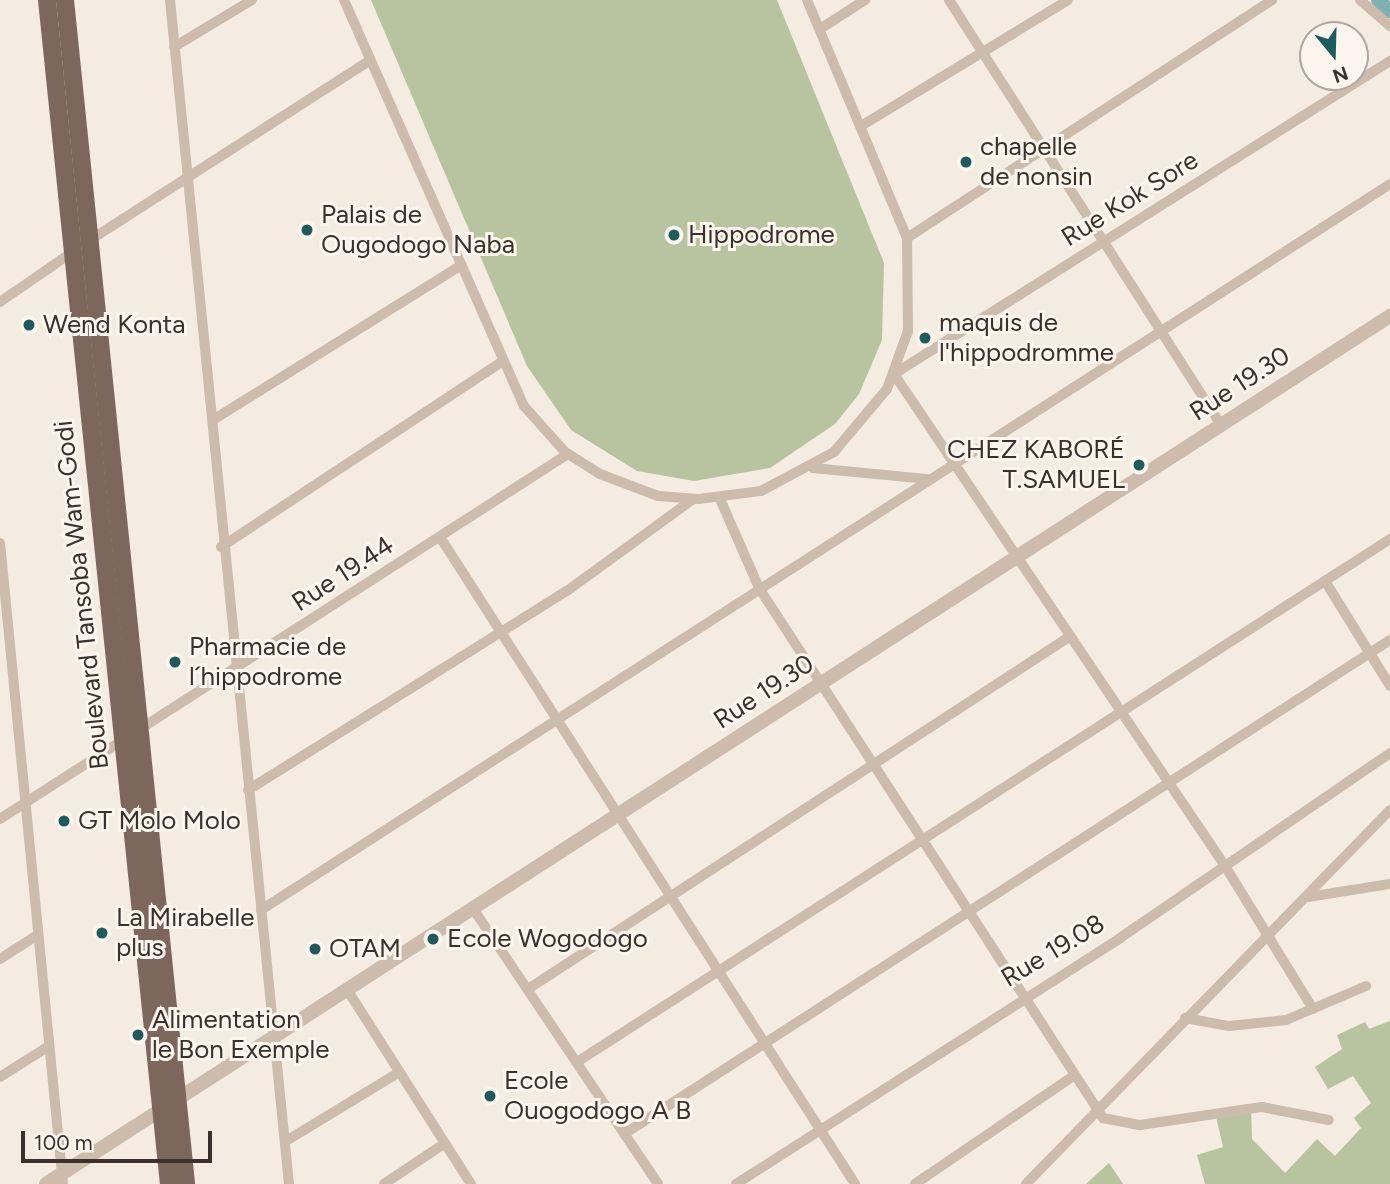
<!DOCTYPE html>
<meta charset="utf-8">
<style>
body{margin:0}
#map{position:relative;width:1390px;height:1184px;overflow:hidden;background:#f4ebe1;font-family:Figtree,sans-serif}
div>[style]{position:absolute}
.green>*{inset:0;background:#b8c4a0}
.canal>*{height:14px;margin:-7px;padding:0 7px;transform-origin:7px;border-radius:7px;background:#7fb0b2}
.minor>*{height:10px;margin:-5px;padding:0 5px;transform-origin:5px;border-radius:5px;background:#cdbbac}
.tertiary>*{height:14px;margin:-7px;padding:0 7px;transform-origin:7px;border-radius:7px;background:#cdbbac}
.primary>*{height:18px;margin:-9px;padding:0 9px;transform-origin:9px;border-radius:9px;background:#7d675c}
.dots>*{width:19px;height:19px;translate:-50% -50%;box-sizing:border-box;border:4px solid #fbf5ee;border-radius:50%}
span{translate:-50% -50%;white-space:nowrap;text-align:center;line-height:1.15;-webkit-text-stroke:6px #fbf5ee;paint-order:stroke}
.poi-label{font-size:26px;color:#3b302b}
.left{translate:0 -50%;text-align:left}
.right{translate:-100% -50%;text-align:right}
.street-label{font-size:26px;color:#3b302b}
.north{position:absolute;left:1299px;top:21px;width:70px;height:70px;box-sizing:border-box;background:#fbf5ee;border:2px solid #aea6a0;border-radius:50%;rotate:161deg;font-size:19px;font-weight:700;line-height:28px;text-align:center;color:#3b302b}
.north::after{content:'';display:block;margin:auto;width:24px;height:32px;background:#1f5a5e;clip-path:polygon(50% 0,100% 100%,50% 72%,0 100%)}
.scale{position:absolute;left:21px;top:1131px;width:191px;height:32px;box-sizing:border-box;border:4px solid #3b302b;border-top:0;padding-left:9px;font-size:21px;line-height:24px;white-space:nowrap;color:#3b302b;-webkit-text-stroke:5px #fbf5ee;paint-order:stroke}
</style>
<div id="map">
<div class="green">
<div style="clip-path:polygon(371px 0,777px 0,884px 263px,882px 340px,859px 394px,835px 424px,770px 468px,694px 481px,637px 471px,571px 430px,527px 366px)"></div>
<div style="clip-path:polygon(1390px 1021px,1390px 1184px,1205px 1184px,1197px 1155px,1223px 1147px,1215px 1112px,1251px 1108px,1252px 1139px,1285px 1173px,1317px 1139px,1335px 1156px,1361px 1128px,1354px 1118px,1371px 1103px,1353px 1076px,1328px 1089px,1315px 1067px,1342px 1049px,1337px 1035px,1365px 1022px,1369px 1029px)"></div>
<div style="clip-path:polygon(1109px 1163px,1123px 1184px,1086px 1184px)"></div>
</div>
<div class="canal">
<div style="left:1378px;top:0;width:16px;rotate:43deg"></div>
</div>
<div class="minor">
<div style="left:170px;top:0;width:1190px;rotate:84.26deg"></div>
<div style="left:344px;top:0;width:444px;rotate:66.1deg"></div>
<div style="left:524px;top:406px;width:62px;rotate:48.3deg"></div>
<div style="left:565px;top:452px;width:41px;rotate:32.2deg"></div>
<div style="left:600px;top:474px;width:62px;rotate:20.8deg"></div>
<div style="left:658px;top:496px;width:41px;rotate:4.2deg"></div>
<div style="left:699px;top:499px;width:63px;rotate:-7.4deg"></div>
<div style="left:761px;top:491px;width:83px;rotate:-28.1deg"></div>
<div style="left:834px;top:452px;width:82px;rotate:-49.9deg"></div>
<div style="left:887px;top:389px;width:62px;rotate:-70.1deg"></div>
<div style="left:908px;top:331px;width:93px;rotate:-90.6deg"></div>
<div style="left:907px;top:238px;width:258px;rotate:-112.8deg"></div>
<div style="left:949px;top:0;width:505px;rotate:57.38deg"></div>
<div style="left:1360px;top:0;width:40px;rotate:41deg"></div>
<div style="left:820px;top:29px;width:54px;rotate:-32.8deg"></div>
<div style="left:174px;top:47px;width:91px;rotate:-31.1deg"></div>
<div style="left:861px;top:126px;width:242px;rotate:-31.3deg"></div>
<div style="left:907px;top:238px;width:436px;rotate:-33.1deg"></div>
<div style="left:87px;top:242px;width:336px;rotate:-32.7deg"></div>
<div style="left:0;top:302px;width:90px;rotate:-34.6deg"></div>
<div style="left:216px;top:418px;width:287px;rotate:-31.9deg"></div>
<div style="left:813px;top:468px;width:116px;rotate:5.5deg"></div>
<div style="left:720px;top:499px;width:97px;rotate:66.3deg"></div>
<div style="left:759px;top:588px;width:632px;rotate:57.01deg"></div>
<div style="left:1103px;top:1118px;width:38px;rotate:11deg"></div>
<div style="left:1140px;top:1125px;width:123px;rotate:-8.4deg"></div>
<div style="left:1262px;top:1107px;width:68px;rotate:11deg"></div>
<div style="left:440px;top:537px;width:769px;rotate:57.32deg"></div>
<div style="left:0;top:543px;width:644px;rotate:84.39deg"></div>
<div style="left:221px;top:547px;width:336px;rotate:-33.4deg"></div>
<div style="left:1325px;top:581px;width:123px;rotate:58.2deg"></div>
<div style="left:248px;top:790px;width:376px;rotate:-32deg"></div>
<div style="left:567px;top:591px;width:156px;rotate:-36.1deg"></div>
<div style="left:0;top:819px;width:675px;rotate:-32.73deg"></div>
<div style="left:1308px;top:897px;width:83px;rotate:-9deg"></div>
<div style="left:261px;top:910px;width:1342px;rotate:-32.74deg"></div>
<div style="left:474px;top:910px;width:330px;rotate:56.1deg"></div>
<div style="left:0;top:959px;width:43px;rotate:-32.6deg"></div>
<div style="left:528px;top:989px;width:645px;rotate:-33.05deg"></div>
<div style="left:348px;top:991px;width:229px;rotate:57.5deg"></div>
<div style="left:1313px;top:1009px;width:168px;rotate:-121.6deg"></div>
<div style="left:1225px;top:866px;width:593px;rotate:-123.93deg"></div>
<div style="left:894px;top:374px;width:587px;rotate:-32.25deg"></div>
<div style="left:1185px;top:1018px;width:45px;rotate:10.3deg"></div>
<div style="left:1229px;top:1026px;width:57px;rotate:-6deg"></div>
<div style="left:1286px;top:1020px;width:87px;rotate:-23deg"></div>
<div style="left:577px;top:1062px;width:967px;rotate:-32.75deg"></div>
<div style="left:0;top:1077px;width:58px;rotate:-32.3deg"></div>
<div style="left:624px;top:1134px;width:911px;rotate:-32.82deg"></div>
<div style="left:286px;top:1141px;width:131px;rotate:-31.3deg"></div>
<div style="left:384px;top:1184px;width:73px;rotate:-33.9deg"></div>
<div style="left:736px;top:1184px;width:456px;rotate:-32.6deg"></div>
<div style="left:1120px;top:938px;width:327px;rotate:-34.4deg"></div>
<div style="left:915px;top:1184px;width:190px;rotate:-34.3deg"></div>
<div style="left:1026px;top:1184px;width:522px;rotate:-45.78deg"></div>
</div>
<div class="tertiary">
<div style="left:46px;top:1184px;width:1600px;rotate:-32.86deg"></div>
</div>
<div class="primary">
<div style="left:47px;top:0;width:1190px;rotate:84.12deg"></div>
<div style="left:65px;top:0;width:1190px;rotate:84.16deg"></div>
</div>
<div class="dots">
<div style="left:966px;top:162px;background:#1f5a5e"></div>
<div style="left:307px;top:230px;background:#1f5a5e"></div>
<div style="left:674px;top:235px;background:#1f5a5e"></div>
<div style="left:29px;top:325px;background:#1f5a5e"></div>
<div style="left:925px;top:338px;background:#1f5a5e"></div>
<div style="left:1139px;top:465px;background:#1f5a5e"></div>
<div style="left:175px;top:662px;background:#1f5a5e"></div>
<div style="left:64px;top:821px;background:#1f5a5e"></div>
<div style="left:102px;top:933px;background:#1f5a5e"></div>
<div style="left:433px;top:939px;background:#1f5a5e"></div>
<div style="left:315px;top:949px;background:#1f5a5e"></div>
<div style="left:138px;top:1035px;background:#1f5a5e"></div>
<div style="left:490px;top:1096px;background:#1f5a5e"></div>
</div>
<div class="poi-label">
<span class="left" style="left:980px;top:162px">chapelle<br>de nonsin</span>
<span class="left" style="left:321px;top:230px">Palais de<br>Ougodogo Naba</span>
<span class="left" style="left:688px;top:235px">Hippodrome</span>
<span class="left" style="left:939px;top:338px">maquis de<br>l'hippodromme</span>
<span class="left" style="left:43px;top:325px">Wend Konta</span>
<span class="right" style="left:1125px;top:465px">CHEZ KABORÉ<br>T.SAMUEL</span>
<span class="left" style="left:189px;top:662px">Pharmacie de<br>l´hippodrome</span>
<span class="left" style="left:78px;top:821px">GT Molo Molo</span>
<span class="left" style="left:116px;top:933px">La Mirabelle<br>plus</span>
<span class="left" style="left:447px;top:939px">Ecole Wogodogo</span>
<span class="left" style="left:329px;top:949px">OTAM</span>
<span class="left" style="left:152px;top:1035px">Alimentation<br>le Bon Exemple</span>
<span class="left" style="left:504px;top:1096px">Ecole<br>Ouogodogo A B</span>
</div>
<div class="street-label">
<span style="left:1130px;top:199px;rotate:-32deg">Rue Kok Sore</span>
<span style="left:1240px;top:384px;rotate:-33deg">Rue 19.30</span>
<span style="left:343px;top:574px;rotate:-33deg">Rue 19.44</span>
<span style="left:82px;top:595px;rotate:-96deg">Boulevard Tansoba Wam-Godi</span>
<span style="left:764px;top:692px;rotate:-33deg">Rue 19.30</span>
<span style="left:1053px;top:951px;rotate:-31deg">Rue 19.08</span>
</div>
<div class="north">N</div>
<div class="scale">100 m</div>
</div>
